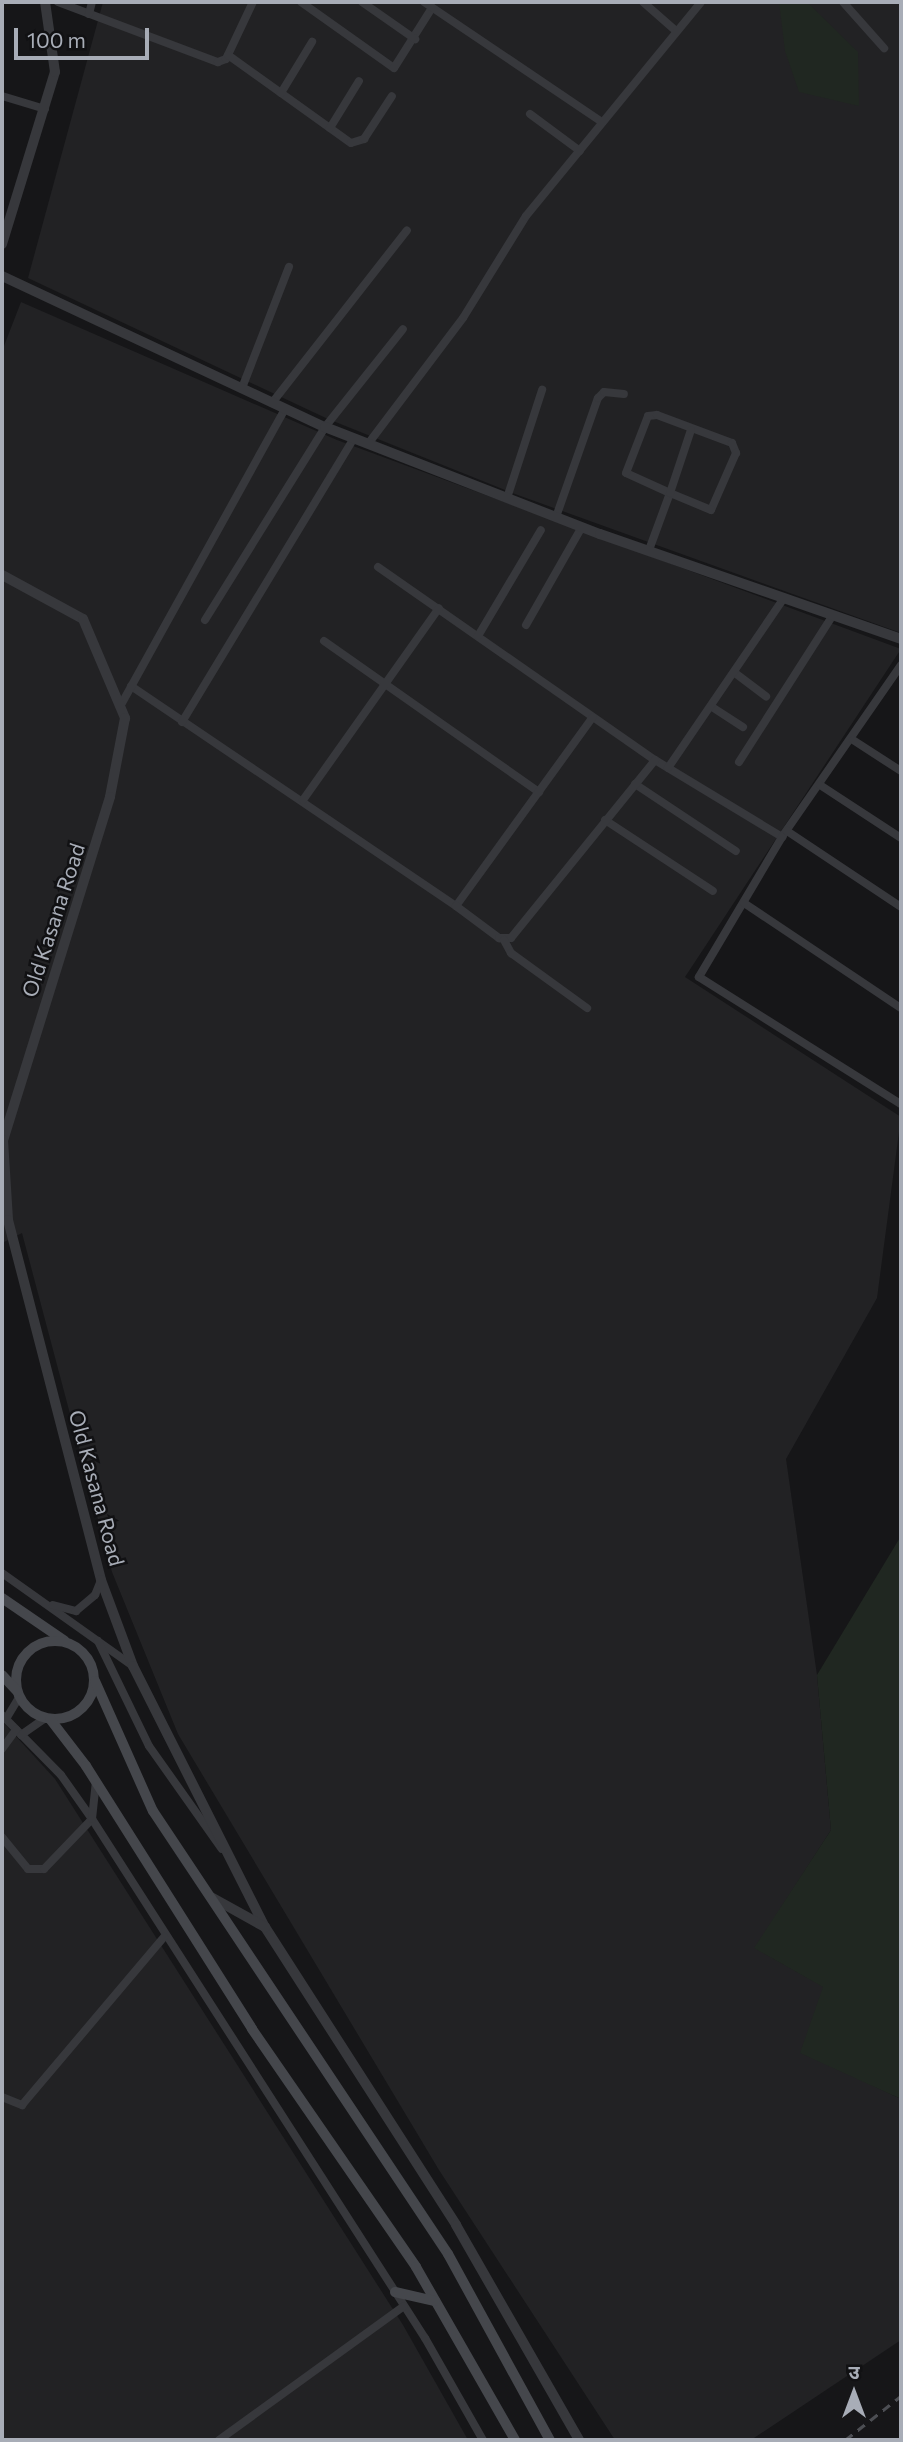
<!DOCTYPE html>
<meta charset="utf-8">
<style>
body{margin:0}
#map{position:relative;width:903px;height:2442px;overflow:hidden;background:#161618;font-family:Commissioner,"Noto Sans Devanagari",sans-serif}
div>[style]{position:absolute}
.built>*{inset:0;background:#222224}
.green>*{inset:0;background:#202721}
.minor>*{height:8px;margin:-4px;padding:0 4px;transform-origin:4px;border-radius:4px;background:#37383c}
.tertiary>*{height:10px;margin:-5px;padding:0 5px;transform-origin:5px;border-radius:5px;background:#37383c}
.secondary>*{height:10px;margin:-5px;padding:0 5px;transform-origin:5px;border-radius:5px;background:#45474c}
.secondary>.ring{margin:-5px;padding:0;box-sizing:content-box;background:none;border:10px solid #45474c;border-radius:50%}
.rail>*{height:2.5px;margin-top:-1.25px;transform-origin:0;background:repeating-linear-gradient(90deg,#4c4e53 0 9px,transparent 0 16px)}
span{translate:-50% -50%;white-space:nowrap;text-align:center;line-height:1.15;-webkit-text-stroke:5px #111113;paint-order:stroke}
.street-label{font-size:21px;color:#a8adb7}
.frame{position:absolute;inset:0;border:4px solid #a8adb7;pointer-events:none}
.north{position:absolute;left:819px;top:2358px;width:70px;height:70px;-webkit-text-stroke:5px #111113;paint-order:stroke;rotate:0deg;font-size:19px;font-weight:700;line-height:28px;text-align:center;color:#a8adb7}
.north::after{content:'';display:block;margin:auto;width:24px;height:32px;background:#a8adb7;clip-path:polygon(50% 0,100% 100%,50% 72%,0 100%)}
.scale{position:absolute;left:14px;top:28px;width:135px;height:32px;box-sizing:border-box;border:4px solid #a8adb7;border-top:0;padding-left:9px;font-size:21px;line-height:24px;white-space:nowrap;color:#a8adb7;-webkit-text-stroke:5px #111113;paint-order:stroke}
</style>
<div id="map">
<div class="built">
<div style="clip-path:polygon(103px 2px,901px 2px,901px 633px,515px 494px,328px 419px,28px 278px)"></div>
<div style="clip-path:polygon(21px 302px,337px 440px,901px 649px,685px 977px,901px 1117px,877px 1298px,786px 1459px,817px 1675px,831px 1830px,755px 1948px,824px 1987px,857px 2078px,901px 2099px,901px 2340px,751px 2440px,615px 2440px,439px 2170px,178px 1734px,112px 1572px,22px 1233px,2px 1243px,2px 351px)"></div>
<div style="clip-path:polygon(2px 1721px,55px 1779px,403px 2325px,468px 2440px,2px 2440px)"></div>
</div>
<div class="green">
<div style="clip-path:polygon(779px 2px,807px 2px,858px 52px,859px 106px,799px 92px,785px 51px)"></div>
<div style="clip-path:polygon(901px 1536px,901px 2099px,800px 2053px,823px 1987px,754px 1948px,831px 1830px,817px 1675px)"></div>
</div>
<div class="minor">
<div style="left:58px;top:2px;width:171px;rotate:20.6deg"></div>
<div style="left:218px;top:62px;width:9px;rotate:-21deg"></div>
<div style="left:226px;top:59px;width:63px;rotate:-64.7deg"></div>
<div style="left:301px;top:2px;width:114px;rotate:35.4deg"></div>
<div style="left:394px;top:68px;width:71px;rotate:-57.7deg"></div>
<div style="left:362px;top:2px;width:65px;rotate:34.9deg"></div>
<div style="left:424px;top:2px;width:215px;rotate:34deg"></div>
<div style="left:643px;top:2px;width:44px;rotate:41.3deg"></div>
<div style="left:843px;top:2px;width:62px;rotate:48.3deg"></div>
<div style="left:89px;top:14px;width:12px;rotate:-76deg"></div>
<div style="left:228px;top:55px;width:151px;rotate:35.6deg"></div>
<div style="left:351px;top:143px;width:14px;rotate:-17deg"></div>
<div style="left:364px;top:139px;width:51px;rotate:-56.9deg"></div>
<div style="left:281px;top:93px;width:60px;rotate:-58.7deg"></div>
<div style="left:2px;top:96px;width:45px;rotate:16.8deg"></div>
<div style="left:530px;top:114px;width:62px;rotate:36.5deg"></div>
<div style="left:330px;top:128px;width:55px;rotate:-58.3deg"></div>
<div style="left:242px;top:388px;width:130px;rotate:-68.8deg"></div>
<div style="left:272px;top:403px;width:219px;rotate:-52deg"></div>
<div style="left:368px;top:444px;width:158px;rotate:-53deg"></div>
<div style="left:463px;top:318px;width:120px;rotate:-58.3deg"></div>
<div style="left:526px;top:216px;width:276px;rotate:-50.7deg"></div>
<div style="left:507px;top:498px;width:114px;rotate:-72deg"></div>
<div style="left:556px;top:517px;width:126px;rotate:-70.6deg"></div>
<div style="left:598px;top:398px;width:8px;rotate:-45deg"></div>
<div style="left:604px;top:392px;width:20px;rotate:6deg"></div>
<div style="left:649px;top:550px;width:61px;rotate:-69.8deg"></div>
<div style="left:670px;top:493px;width:48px;rotate:-155.6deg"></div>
<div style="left:626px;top:473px;width:61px;rotate:-68.9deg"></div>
<div style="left:648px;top:416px;width:9px;rotate:-6deg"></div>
<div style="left:657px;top:415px;width:80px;rotate:20.5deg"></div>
<div style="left:732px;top:443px;width:11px;rotate:68deg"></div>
<div style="left:736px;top:453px;width:62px;rotate:113.7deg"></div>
<div style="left:711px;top:510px;width:44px;rotate:-157.5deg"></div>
<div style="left:670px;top:493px;width:66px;rotate:-71.6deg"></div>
<div style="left:378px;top:567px;width:338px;rotate:34.9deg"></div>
<div style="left:655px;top:760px;width:149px;rotate:31.2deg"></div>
<div style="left:205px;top:620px;width:227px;rotate:-58.1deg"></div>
<div style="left:325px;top:427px;width:125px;rotate:-51.5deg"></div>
<div style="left:526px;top:625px;width:113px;rotate:-60.3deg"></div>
<div style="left:478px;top:636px;width:123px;rotate:-59.3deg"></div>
<div style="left:324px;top:641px;width:263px;rotate:35.1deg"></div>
<div style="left:901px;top:665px;width:209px;rotate:124.7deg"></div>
<div style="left:782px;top:837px;width:163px;rotate:120.7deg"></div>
<div style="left:699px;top:977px;width:239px;rotate:32.2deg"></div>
<div style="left:735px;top:673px;width:39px;rotate:37deg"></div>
<div style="left:131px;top:686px;width:392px;rotate:34.1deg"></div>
<div style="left:456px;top:906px;width:233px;rotate:-54.1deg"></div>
<div style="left:122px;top:703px;width:336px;rotate:-61deg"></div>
<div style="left:712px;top:707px;width:37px;rotate:33deg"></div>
<div style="left:182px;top:722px;width:332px;rotate:-58.8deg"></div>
<div style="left:853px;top:740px;width:57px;rotate:32.9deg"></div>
<div style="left:739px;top:762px;width:174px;rotate:-57.4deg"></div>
<div style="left:668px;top:768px;width:206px;rotate:-55.7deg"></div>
<div style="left:635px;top:784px;width:121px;rotate:33.6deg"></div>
<div style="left:820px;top:785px;width:97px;rotate:33.2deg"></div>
<div style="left:303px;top:800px;width:235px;rotate:-54.7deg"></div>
<div style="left:605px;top:820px;width:129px;rotate:33.3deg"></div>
<div style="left:787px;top:831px;width:137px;rotate:33.7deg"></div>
<div style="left:744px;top:903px;width:189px;rotate:33.8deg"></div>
<div style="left:456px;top:906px;width:54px;rotate:36.7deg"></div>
<div style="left:499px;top:938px;width:12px"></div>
<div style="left:511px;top:938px;width:229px;rotate:-51deg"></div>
<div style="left:504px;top:940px;width:15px;rotate:62deg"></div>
<div style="left:511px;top:953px;width:94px;rotate:35.9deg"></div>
<div style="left:2px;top:1573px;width:161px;rotate:35.4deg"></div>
<div style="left:53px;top:1605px;width:24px;rotate:15deg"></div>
<div style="left:76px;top:1611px;width:25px;rotate:-40deg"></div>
<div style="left:95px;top:1595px;width:16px;rotate:-68deg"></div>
<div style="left:98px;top:1641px;width:117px;rotate:64.1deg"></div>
<div style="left:149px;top:1746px;width:126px;rotate:54.7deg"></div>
<div style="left:2px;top:1715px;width:84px;rotate:45.5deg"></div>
<div style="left:61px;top:1775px;width:54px;rotate:54.8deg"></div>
<div style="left:92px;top:1819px;width:617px;rotate:57.32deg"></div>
<div style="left:425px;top:2338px;width:117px;rotate:60.4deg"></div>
<div style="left:6px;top:1719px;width:26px;rotate:-59deg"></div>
<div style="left:21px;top:1735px;width:29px;rotate:-35deg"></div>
<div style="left:2px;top:1749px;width:24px;rotate:-54deg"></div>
<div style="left:2px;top:1837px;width:41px;rotate:50.9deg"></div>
<div style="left:28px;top:1869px;width:16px"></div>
<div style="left:44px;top:1869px;width:69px;rotate:-46.2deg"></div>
<div style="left:92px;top:1819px;width:38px;rotate:-84deg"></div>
<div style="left:2px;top:2097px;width:22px;rotate:22deg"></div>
<div style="left:22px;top:2105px;width:220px;rotate:-49.8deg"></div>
<div style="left:219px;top:2440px;width:228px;rotate:-35.9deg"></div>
</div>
<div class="tertiary">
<div style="left:2px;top:244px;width:180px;rotate:-72.9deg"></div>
<div style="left:55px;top:72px;width:71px;rotate:-98.1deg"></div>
<div style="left:2px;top:276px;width:357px;rotate:25.1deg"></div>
<div style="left:325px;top:427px;width:295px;rotate:21.3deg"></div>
<div style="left:600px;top:534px;width:319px;rotate:19.2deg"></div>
<div style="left:2px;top:575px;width:92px;rotate:28.5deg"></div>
<div style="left:83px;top:619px;width:108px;rotate:67deg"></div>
<div style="left:125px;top:718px;width:80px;rotate:100.8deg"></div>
<div style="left:110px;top:797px;width:359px;rotate:107.3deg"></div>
<div style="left:3px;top:1140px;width:80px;rotate:86.4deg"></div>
<div style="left:8px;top:1220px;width:372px;rotate:75.5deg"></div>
<div style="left:101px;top:1580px;width:92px;rotate:69.6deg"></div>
<div style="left:133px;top:1666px;width:292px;rotate:63.2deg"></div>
<div style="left:265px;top:1927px;width:354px;rotate:57.3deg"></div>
<div style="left:456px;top:2225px;width:248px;rotate:60.2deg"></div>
<div style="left:211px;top:1897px;width:62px;rotate:29.1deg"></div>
</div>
<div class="secondary">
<div style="left:2px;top:1598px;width:76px;rotate:34.3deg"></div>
<div class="ring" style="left:16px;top:1641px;width:68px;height:68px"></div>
<div style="left:2px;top:1675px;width:22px;rotate:47deg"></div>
<div style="left:95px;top:1681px;width:142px;rotate:66deg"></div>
<div style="left:153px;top:1811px;width:532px;rotate:56.34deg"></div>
<div style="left:448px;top:2254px;width:212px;rotate:61.3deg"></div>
<div style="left:50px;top:1719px;width:59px;rotate:52.5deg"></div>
<div style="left:86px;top:1766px;width:311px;rotate:57.7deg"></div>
<div style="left:252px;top:2029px;width:289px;rotate:55.4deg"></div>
<div style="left:416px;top:2267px;width:199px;rotate:60.2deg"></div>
<div style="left:395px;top:2292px;width:41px;rotate:12.7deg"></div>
</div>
<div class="rail">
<div style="left:845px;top:2440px;width:71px;rotate:-38.2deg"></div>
</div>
<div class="street-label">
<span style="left:53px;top:920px;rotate:-72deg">Old Kasana Road</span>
<span style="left:97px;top:1488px;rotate:75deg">Old Kasana Road</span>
</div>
<div class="frame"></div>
<div class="north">उ</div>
<div class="scale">100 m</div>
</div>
